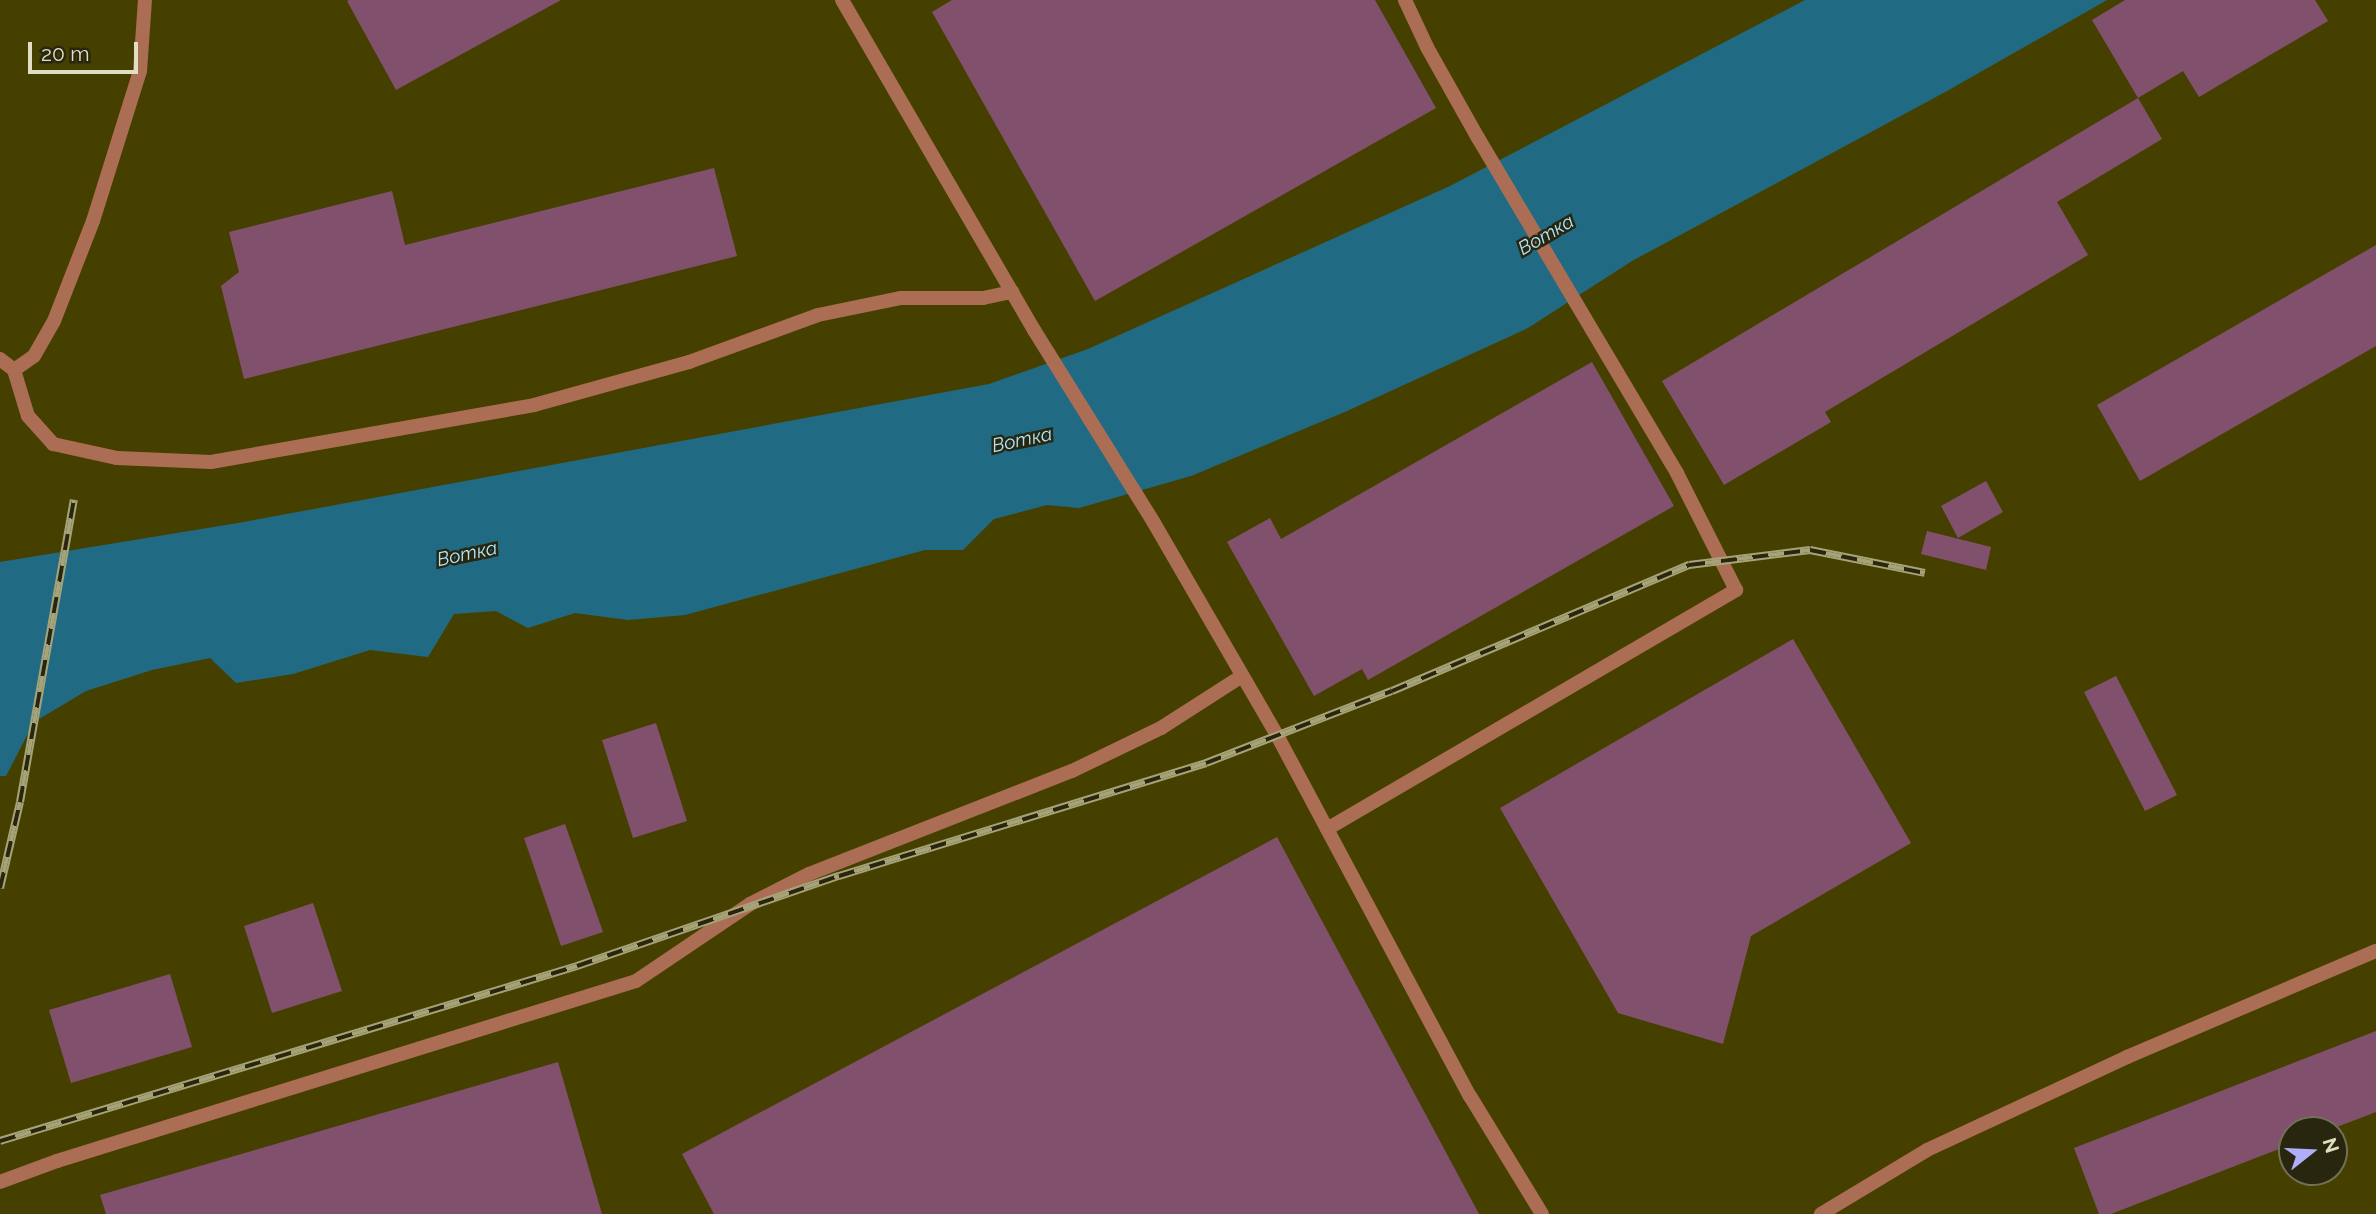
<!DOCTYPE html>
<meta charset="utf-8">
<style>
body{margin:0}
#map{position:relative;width:2376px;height:1214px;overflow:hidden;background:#464000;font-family:Raleway,sans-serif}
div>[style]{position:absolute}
.water>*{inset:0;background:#206b83}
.building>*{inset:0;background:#81506d}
.service>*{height:14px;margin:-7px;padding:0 7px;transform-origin:7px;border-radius:7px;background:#ab6e54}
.rail>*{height:8px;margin-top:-4px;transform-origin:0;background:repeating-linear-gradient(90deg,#28260e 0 16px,#a6a379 0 32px);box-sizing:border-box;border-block:2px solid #a6a379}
span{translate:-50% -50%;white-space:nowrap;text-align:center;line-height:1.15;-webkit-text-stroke:5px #28260e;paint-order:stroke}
.water-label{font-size:19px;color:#aee7fd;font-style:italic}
.north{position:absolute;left:2278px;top:1116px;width:70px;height:70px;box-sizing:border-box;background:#28260e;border:2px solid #727056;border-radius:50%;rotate:72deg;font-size:19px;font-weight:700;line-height:28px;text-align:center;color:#e1dfc2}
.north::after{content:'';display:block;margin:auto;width:24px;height:32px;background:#aeaefb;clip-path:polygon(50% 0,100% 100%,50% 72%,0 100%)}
.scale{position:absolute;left:28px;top:42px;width:110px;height:32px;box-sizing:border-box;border:4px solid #e1dfc2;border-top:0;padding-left:9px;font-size:21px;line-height:24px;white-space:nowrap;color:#e1dfc2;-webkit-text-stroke:5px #28260e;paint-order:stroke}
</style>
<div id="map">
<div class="water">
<div style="clip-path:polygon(1805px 0,2107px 0,1947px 91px,1632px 261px,1528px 328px,1347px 411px,1191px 476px,1079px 508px,1047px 505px,994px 519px,963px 550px,925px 550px,685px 615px,628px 620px,575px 613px,528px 628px,496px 611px,454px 614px,428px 657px,370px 650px,293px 674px,236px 683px,210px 658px,152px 670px,86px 691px,34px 722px,6px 776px,0 776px,0 562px,238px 523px,989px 384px,1088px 349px,1450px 186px)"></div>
</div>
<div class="building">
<div style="clip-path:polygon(561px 0,396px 90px,347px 1px,349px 0)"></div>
<div style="clip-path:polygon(952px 0,1375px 0,1436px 108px,1095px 301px,932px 12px)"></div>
<div style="clip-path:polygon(2125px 0,2315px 0,2328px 21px,2199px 97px,2183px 71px,2138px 98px,2092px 20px)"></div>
<div style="clip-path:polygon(2138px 98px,2162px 139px,2057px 202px,2088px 255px,1825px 412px,1831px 422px,1724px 485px,1662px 381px)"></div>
<div style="clip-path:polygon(714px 168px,737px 256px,244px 379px,221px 286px,239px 272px,229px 232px,392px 191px,405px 245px)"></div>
<div style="clip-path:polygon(2376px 245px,2376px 346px,2140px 481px,2097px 405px)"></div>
<div style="clip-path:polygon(1592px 362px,1674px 506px,1368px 680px,1362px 669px,1314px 696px,1227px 542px,1270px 518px,1281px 539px)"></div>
<div style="clip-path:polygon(1986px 481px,2003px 512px,1958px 538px,1941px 506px)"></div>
<div style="clip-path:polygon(1927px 531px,1991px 547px,1986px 570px,1921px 554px)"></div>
<div style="clip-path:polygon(1793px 639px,1911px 843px,1751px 936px,1723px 1044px,1618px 1013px,1500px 808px)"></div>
<div style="clip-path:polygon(2116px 676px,2177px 795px,2145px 811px,2084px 692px)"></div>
<div style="clip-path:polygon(656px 723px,687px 821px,633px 838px,602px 740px)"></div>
<div style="clip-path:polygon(565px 824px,603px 932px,561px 946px,524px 838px)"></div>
<div style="clip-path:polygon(1277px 837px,1479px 1214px,714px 1214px,682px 1154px)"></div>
<div style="clip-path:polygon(313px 903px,342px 991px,272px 1013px,244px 926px)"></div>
<div style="clip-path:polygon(170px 974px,192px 1047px,71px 1083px,49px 1010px)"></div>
<div style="clip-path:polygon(2376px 1031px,2376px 1112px,2329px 1130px,2292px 1130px,2292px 1144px,2111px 1214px,2099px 1214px,2074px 1148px)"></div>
<div style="clip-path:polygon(558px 1062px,602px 1214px,106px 1214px,100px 1195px)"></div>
</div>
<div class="service">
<div style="left:842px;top:0;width:382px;rotate:59.8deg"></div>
<div style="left:1034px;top:330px;width:227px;rotate:58.1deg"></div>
<div style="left:1154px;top:523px;width:250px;rotate:59.9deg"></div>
<div style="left:1279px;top:739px;width:405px;rotate:61.9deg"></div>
<div style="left:1470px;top:1096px;width:138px;rotate:58.6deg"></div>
<div style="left:0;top:359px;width:18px;rotate:38deg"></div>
<div style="left:14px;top:370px;width:48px;rotate:73.1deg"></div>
<div style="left:28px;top:416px;width:38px;rotate:48deg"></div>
<div style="left:53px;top:444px;width:66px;rotate:12.3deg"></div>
<div style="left:117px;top:458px;width:94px;rotate:2.4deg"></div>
<div style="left:211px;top:462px;width:328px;rotate:-10deg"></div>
<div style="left:534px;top:405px;width:161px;rotate:-15.5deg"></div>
<div style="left:689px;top:362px;width:137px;rotate:-20deg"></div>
<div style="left:818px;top:315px;width:85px;rotate:-11.6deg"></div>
<div style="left:901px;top:298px;width:82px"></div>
<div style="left:983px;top:298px;width:30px;rotate:-12deg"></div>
<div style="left:14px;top:370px;width:24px;rotate:-35deg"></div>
<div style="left:34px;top:356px;width:40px;rotate:-60.3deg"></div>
<div style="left:54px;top:321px;width:107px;rotate:-68.7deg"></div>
<div style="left:93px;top:221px;width:157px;rotate:-72.6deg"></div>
<div style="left:140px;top:71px;width:71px;rotate:-86deg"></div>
<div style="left:1327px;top:829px;width:474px;rotate:-30.3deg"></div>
<div style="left:1736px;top:590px;width:131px;rotate:-116.8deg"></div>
<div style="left:1677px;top:473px;width:390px;rotate:-120.7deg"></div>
<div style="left:1478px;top:138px;width:104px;rotate:-119.3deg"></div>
<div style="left:1427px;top:47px;width:52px;rotate:-115.1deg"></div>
<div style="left:0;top:1182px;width:61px;rotate:-20.2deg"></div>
<div style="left:57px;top:1161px;width:606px;rotate:-17.27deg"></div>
<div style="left:636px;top:981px;width:138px;rotate:-34deg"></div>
<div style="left:750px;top:904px;width:66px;rotate:-27deg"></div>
<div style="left:809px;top:874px;width:282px;rotate:-21.4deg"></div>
<div style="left:1072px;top:771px;width:99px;rotate:-25.8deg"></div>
<div style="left:1161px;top:728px;width:96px;rotate:-32.7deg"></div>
<div style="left:1821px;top:1214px;width:124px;rotate:-31.1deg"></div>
<div style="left:1927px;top:1150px;width:221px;rotate:-24.9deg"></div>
<div style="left:2127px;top:1057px;width:271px;rotate:-23.1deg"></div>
</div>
<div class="rail">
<div style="left:0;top:888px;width:88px;rotate:-76.9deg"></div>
<div style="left:20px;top:802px;width:307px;rotate:-79.9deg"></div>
<div style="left:0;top:1141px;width:603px;rotate:-16.87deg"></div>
<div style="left:577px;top:966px;width:277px;rotate:-19deg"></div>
<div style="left:839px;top:876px;width:384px;rotate:-17.1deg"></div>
<div style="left:1206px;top:763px;width:199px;rotate:-21.2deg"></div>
<div style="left:1392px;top:691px;width:323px;rotate:-23deg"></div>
<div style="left:1689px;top:565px;width:122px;rotate:-7.1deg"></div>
<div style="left:1810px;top:550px;width:117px;rotate:11.3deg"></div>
</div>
<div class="water-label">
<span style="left:1546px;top:235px;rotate:-30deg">Вотка</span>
<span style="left:1022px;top:440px;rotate:-12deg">Вотка</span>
<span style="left:467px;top:554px;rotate:-12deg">Вотка</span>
</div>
<div class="north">N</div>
<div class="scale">20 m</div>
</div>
